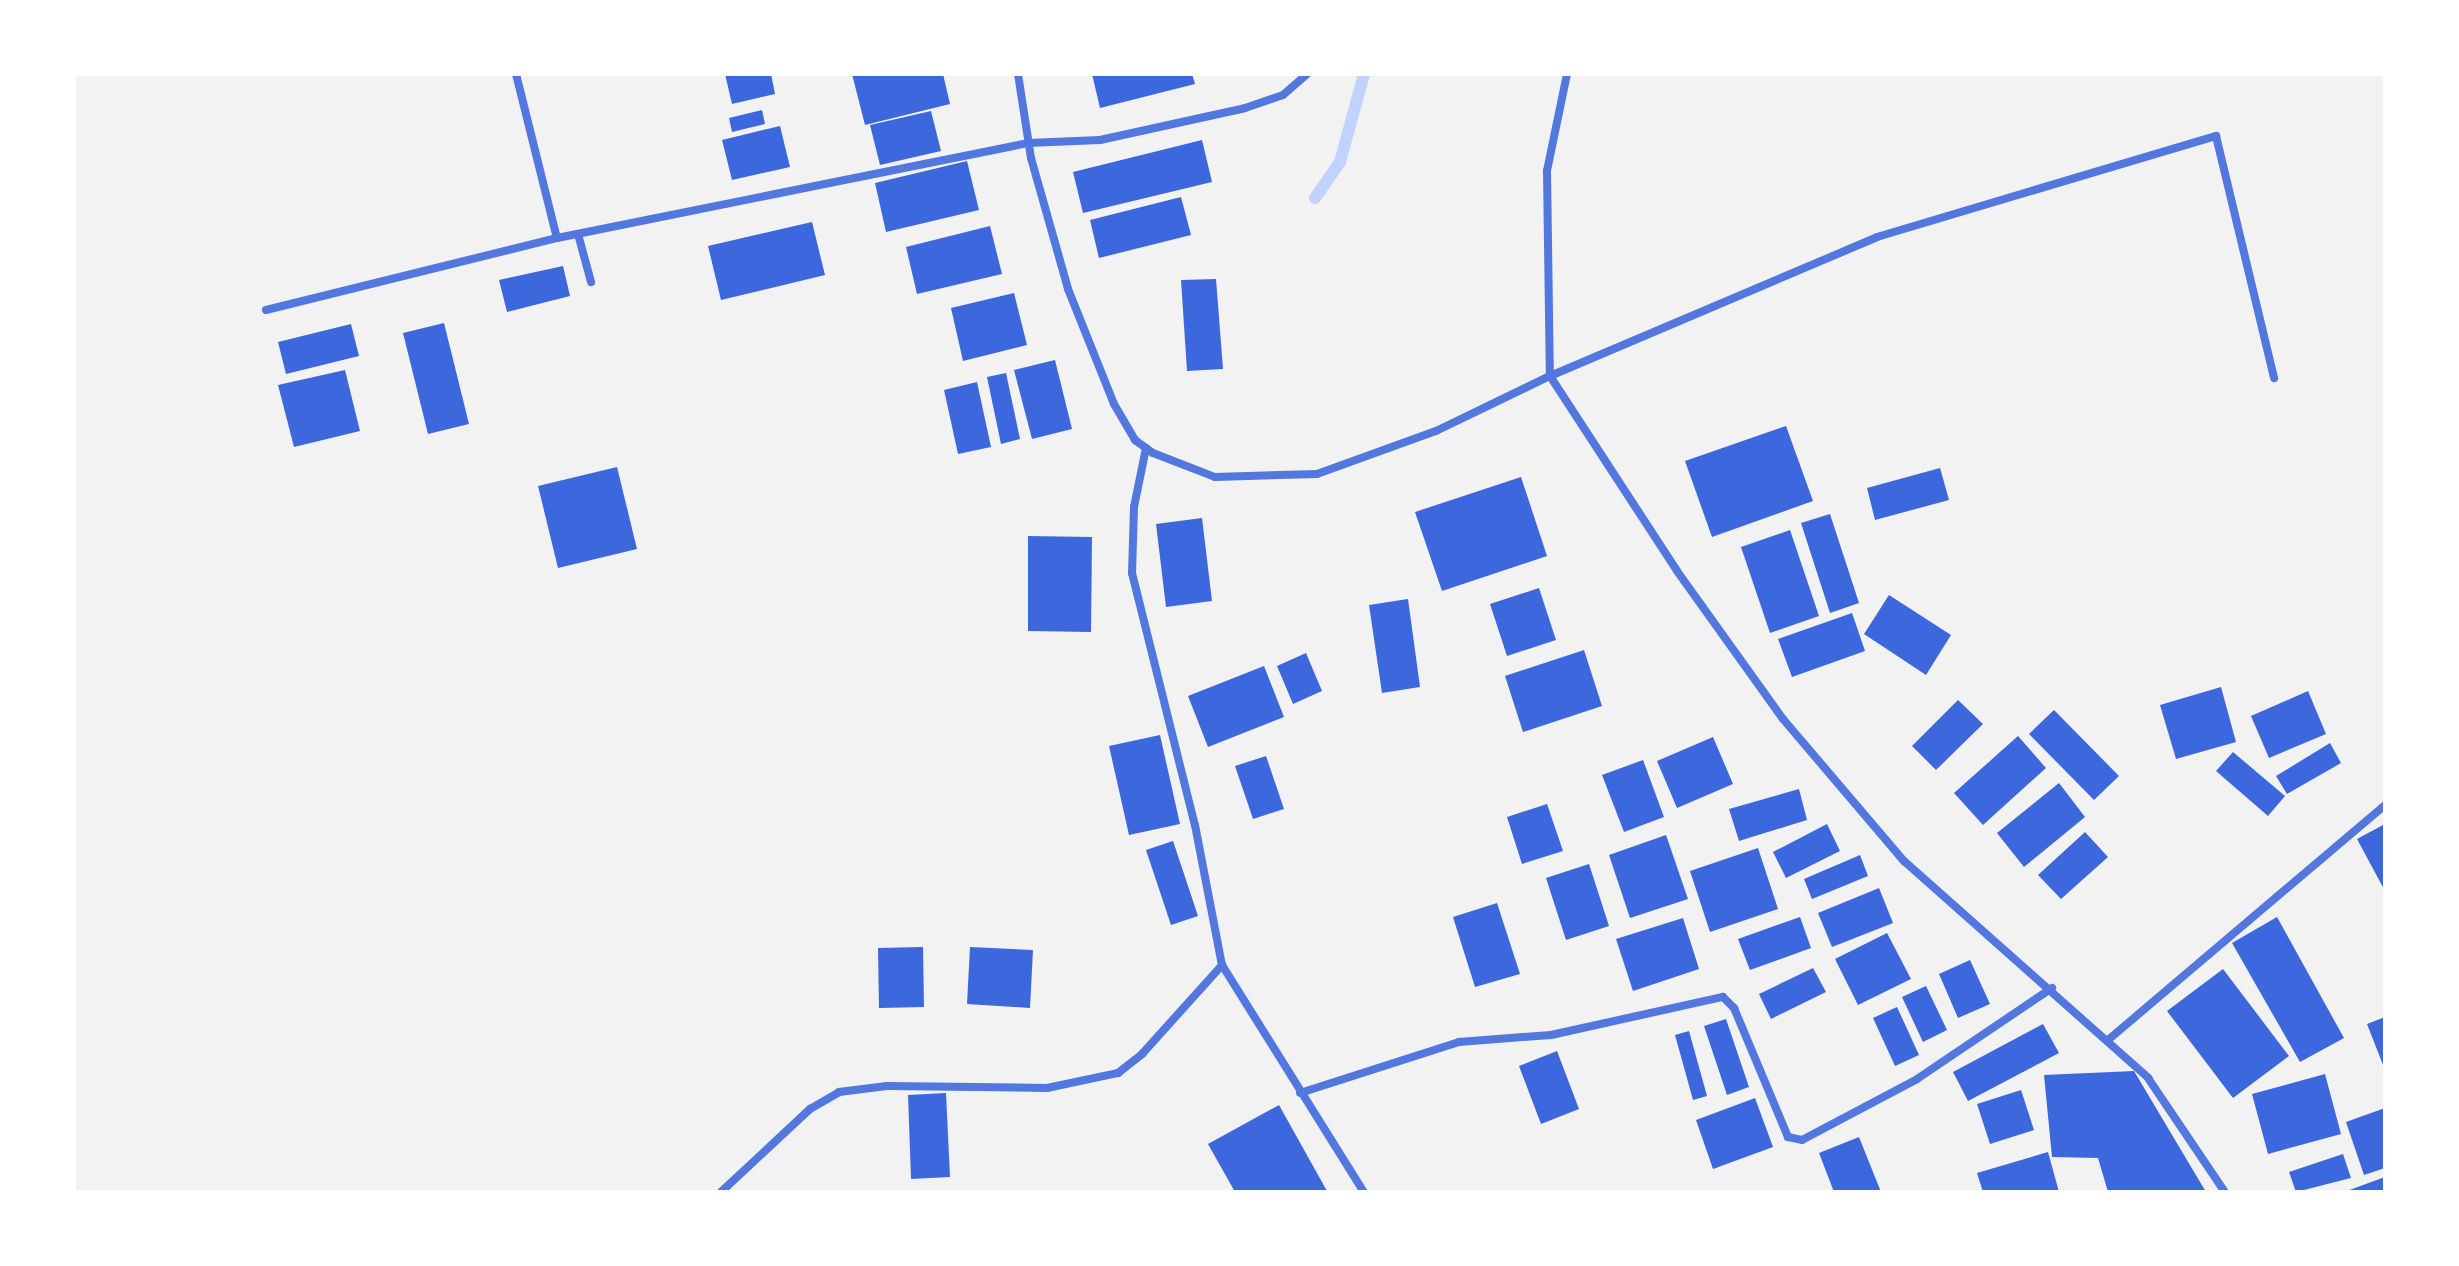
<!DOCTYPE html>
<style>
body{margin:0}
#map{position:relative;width:2459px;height:1266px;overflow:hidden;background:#f2f2f2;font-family:Overpass,sans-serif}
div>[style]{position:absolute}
.stream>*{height:12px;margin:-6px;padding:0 6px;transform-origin:6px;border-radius:6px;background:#bfd3fe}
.building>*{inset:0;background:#3d67dc}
.minor>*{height:8px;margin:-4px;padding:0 4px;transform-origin:4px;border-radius:4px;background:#5277de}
span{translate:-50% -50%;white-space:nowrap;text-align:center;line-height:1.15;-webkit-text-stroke:6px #fff;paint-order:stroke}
.frame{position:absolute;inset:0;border:76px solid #fff;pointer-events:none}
</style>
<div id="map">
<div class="stream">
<div style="left:1315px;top:198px;width:44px;rotate:-55.2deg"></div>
<div style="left:1340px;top:162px;width:91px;rotate:-74.7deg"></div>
</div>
<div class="building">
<div style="clip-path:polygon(725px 74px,771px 74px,775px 94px,732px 104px)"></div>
<div style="clip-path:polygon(852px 74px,943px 74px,950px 104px,865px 125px)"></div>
<div style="clip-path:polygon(1092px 74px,1192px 74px,1195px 84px,1100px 108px)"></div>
<div style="clip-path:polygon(762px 110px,765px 124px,732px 132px,729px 118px)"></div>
<div style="clip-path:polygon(931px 111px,941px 151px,880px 165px,870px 125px)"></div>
<div style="clip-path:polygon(780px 126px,790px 167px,732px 180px,722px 140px)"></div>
<div style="clip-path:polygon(1202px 140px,1212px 182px,1083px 213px,1073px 172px)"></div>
<div style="clip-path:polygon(967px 161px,979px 210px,886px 232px,875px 183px)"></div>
<div style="clip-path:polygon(1181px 197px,1191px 235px,1099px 258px,1090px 220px)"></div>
<div style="clip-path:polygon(812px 222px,825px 275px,721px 300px,708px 246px)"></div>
<div style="clip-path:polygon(990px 226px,1002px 274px,917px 294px,906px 247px)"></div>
<div style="clip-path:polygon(563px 266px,570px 296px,507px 312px,499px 280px)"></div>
<div style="clip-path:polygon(1216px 279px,1223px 369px,1187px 371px,1181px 280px)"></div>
<div style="clip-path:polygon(1014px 293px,1027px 345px,963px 361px,951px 308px)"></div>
<div style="clip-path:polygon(444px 323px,469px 424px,428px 434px,403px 333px)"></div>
<div style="clip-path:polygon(351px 324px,359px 356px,286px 374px,278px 342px)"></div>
<div style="clip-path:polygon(1055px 360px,1072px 429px,1032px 439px,1014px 370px)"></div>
<div style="clip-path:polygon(345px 370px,360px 431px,294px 447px,278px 385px)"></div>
<div style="clip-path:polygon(1006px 373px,1020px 439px,1001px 444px,987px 377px)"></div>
<div style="clip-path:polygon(977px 382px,991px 447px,958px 454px,944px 390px)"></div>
<div style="clip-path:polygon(1786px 426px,1813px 501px,1712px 537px,1685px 461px)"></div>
<div style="clip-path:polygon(617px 467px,637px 549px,558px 568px,538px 486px)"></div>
<div style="clip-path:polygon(1940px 468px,1949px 500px,1875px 520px,1867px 488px)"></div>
<div style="clip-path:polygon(1521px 477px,1547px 556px,1442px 591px,1415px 512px)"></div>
<div style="clip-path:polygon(1830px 514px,1859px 603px,1830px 613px,1801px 523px)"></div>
<div style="clip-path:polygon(1202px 518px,1212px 601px,1166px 607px,1156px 524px)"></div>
<div style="clip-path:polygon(1790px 530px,1819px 616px,1770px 633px,1741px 547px)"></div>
<div style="clip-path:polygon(1028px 536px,1092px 537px,1091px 632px,1028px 631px)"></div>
<div style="clip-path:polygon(1539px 588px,1556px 640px,1507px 656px,1490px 604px)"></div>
<div style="clip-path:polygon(1889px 595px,1951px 635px,1926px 675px,1864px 634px)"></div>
<div style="clip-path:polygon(1408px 599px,1420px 687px,1382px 693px,1369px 605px)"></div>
<div style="clip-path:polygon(1852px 613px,1865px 651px,1792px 677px,1778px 639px)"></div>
<div style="clip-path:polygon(1584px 650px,1602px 706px,1523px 732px,1505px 676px)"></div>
<div style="clip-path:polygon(1306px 653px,1322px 691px,1293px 704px,1277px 666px)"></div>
<div style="clip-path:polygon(1264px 666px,1284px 717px,1208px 747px,1188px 696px)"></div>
<div style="clip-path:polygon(2221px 687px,2236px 742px,2176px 759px,2160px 705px)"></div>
<div style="clip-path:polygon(2308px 691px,2326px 734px,2269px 758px,2251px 716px)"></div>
<div style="clip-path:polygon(1958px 700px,1983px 724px,1936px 770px,1912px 746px)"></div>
<div style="clip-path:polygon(2054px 710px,2119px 776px,2094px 800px,2029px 734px)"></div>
<div style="clip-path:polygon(1160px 735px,1180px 824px,1129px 835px,1109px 746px)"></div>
<div style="clip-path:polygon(2018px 736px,2046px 768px,1983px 825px,1954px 793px)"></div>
<div style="clip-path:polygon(1713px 737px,1733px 784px,1677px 808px,1657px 761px)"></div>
<div style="clip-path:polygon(2330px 743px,2341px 763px,2287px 794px,2276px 776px)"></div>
<div style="clip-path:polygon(2233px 752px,2285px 796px,2268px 816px,2216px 771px)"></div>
<div style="clip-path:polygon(1266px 756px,1284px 809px,1253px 819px,1235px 766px)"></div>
<div style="clip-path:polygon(1643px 760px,1664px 817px,1624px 832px,1602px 775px)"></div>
<div style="clip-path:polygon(2059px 783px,2085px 817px,2024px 867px,1997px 833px)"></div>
<div style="clip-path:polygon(1799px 789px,1807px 820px,1739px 841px,1729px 809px)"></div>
<div style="clip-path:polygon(1547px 804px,1563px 851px,1522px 864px,1507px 817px)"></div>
<div style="clip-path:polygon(1827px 824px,1840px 851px,1786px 878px,1773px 852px)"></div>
<div style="clip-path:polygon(2385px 824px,2385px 891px,2357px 839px)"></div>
<div style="clip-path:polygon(2085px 832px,2108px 857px,2061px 899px,2038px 875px)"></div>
<div style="clip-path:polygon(1666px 835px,1688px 899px,1630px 918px,1609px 855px)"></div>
<div style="clip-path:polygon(1173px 841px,1198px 916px,1171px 925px,1146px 850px)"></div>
<div style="clip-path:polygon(1758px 848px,1778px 909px,1710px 932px,1690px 871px)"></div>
<div style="clip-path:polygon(1860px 855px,1868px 876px,1812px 899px,1804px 879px)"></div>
<div style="clip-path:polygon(1589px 864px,1609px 926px,1566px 940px,1546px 878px)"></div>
<div style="clip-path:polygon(1879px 888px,1893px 923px,1832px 947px,1818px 913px)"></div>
<div style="clip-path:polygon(1497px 903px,1520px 974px,1475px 987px,1453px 917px)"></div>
<div style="clip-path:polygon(1800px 917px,1811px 948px,1750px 970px,1738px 939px)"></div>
<div style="clip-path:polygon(2277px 917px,2344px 1038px,2300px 1062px,2232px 943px)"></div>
<div style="clip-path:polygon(1683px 918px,1699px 969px,1633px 991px,1616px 939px)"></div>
<div style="clip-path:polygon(1887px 933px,1911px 979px,1858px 1005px,1835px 959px)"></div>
<div style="clip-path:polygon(923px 947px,924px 1007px,879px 1008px,878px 948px)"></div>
<div style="clip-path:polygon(970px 947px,1033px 950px,1030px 1008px,967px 1004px)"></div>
<div style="clip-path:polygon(1970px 960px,1990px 1004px,1958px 1018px,1939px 974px)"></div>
<div style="clip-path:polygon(1813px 968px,1826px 992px,1771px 1019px,1759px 994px)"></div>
<div style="clip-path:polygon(2223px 969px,2289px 1056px,2233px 1098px,2167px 1011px)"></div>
<div style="clip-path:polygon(1926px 986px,1947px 1030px,1923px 1042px,1902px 997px)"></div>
<div style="clip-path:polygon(1897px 1007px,1919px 1055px,1895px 1066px,1873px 1018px)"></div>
<div style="clip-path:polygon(2385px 1017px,2385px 1070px,2367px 1024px)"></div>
<div style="clip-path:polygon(1726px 1019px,1749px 1087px,1727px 1095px,1704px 1026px)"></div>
<div style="clip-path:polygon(2043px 1024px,2059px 1053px,1968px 1101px,1953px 1072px)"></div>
<div style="clip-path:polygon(1689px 1031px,1707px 1096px,1693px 1100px,1675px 1035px)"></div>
<div style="clip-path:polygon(1557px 1051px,1579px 1109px,1541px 1124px,1519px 1066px)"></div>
<div style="clip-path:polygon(2134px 1071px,2206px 1192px,2108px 1192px,2098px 1158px,2052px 1157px,2044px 1075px)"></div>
<div style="clip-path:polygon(2325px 1074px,2341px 1134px,2268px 1154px,2252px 1094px)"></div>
<div style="clip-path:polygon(2021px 1090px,2034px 1130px,1990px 1144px,1977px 1104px)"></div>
<div style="clip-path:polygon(946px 1093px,950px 1177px,911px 1179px,908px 1095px)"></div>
<div style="clip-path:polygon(1755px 1098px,1773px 1147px,1713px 1169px,1696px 1120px)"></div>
<div style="clip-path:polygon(1279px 1105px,1327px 1191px,1325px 1192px,1235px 1192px,1208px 1144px)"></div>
<div style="clip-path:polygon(2385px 1108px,2385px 1168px,2364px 1175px,2346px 1122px)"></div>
<div style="clip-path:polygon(1859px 1137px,1881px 1192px,1834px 1192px,1819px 1153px)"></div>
<div style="clip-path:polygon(2048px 1152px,2059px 1192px,1983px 1192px,1977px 1173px)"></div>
<div style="clip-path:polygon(2343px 1154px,2351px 1178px,2296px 1192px,2289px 1172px)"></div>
<div style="clip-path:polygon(2385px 1177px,2385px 1192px,2344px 1192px)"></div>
</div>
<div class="minor">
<div style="left:516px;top:74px;width:169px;rotate:76deg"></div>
<div style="left:1018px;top:74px;width:85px;rotate:81.2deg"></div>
<div style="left:1031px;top:158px;width:136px;rotate:74.2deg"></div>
<div style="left:1068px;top:289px;width:124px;rotate:68.2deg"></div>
<div style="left:1114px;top:404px;width:42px;rotate:59.7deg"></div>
<div style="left:1135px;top:440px;width:22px;rotate:36deg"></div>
<div style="left:1153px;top:453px;width:66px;rotate:21.2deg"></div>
<div style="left:1215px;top:477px;width:102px;rotate:-1.7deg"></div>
<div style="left:1317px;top:474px;width:127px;rotate:-19.9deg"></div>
<div style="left:1436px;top:431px;width:127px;rotate:-25.8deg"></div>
<div style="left:1550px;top:376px;width:355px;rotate:-23deg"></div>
<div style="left:1877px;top:237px;width:354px;rotate:-16.6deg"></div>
<div style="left:2216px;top:136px;width:249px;rotate:76.5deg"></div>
<div style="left:1567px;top:74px;width:99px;rotate:101.7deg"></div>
<div style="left:1547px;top:171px;width:205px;rotate:89.2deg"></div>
<div style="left:1550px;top:376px;width:233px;rotate:56.9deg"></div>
<div style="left:1677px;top:571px;width:182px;rotate:54.4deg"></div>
<div style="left:1783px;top:719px;width:187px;rotate:49.6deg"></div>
<div style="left:1904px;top:861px;width:327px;rotate:41.6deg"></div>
<div style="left:2148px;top:1078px;width:138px;rotate:56deg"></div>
<div style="left:578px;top:234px;width:50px;rotate:74.8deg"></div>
<div style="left:266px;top:310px;width:300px;rotate:-13.9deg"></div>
<div style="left:557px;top:238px;width:480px;rotate:-11.4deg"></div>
<div style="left:1028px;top:143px;width:72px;rotate:-2.4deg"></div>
<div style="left:1100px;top:140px;width:148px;rotate:-12.4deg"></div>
<div style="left:1245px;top:108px;width:40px;rotate:-18.9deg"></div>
<div style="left:1283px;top:95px;width:32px;rotate:-41deg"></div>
<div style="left:1146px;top:448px;width:60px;rotate:101.5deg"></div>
<div style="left:1134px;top:507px;width:66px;rotate:91.7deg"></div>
<div style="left:1132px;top:573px;width:260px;rotate:76deg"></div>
<div style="left:1195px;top:825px;width:143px;rotate:79.1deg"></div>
<div style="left:1222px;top:965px;width:268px;rotate:58deg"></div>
<div style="left:2108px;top:1040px;width:363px;rotate:-40.3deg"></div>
<div style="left:1300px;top:1093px;width:167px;rotate:-17.8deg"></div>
<div style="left:1459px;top:1042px;width:92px;rotate:-4.4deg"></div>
<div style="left:1551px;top:1035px;width:176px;rotate:-12.5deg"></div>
<div style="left:1723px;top:997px;width:16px;rotate:45deg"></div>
<div style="left:1734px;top:1008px;width:140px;rotate:67.3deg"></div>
<div style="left:1788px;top:1137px;width:14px;rotate:12deg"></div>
<div style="left:1802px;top:1140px;width:130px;rotate:-27.9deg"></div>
<div style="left:1917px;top:1079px;width:163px;rotate:-34deg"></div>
<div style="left:721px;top:1192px;width:122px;rotate:-43deg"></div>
<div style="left:810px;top:1109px;width:34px;rotate:-30deg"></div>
<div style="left:839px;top:1092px;width:48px;rotate:-7.1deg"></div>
<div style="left:887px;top:1086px;width:160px;rotate:0.7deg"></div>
<div style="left:1047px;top:1088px;width:73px;rotate:-11.9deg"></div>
<div style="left:1118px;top:1073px;width:31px;rotate:-38deg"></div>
<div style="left:1142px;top:1054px;width:120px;rotate:-48deg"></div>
</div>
<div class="frame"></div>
</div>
